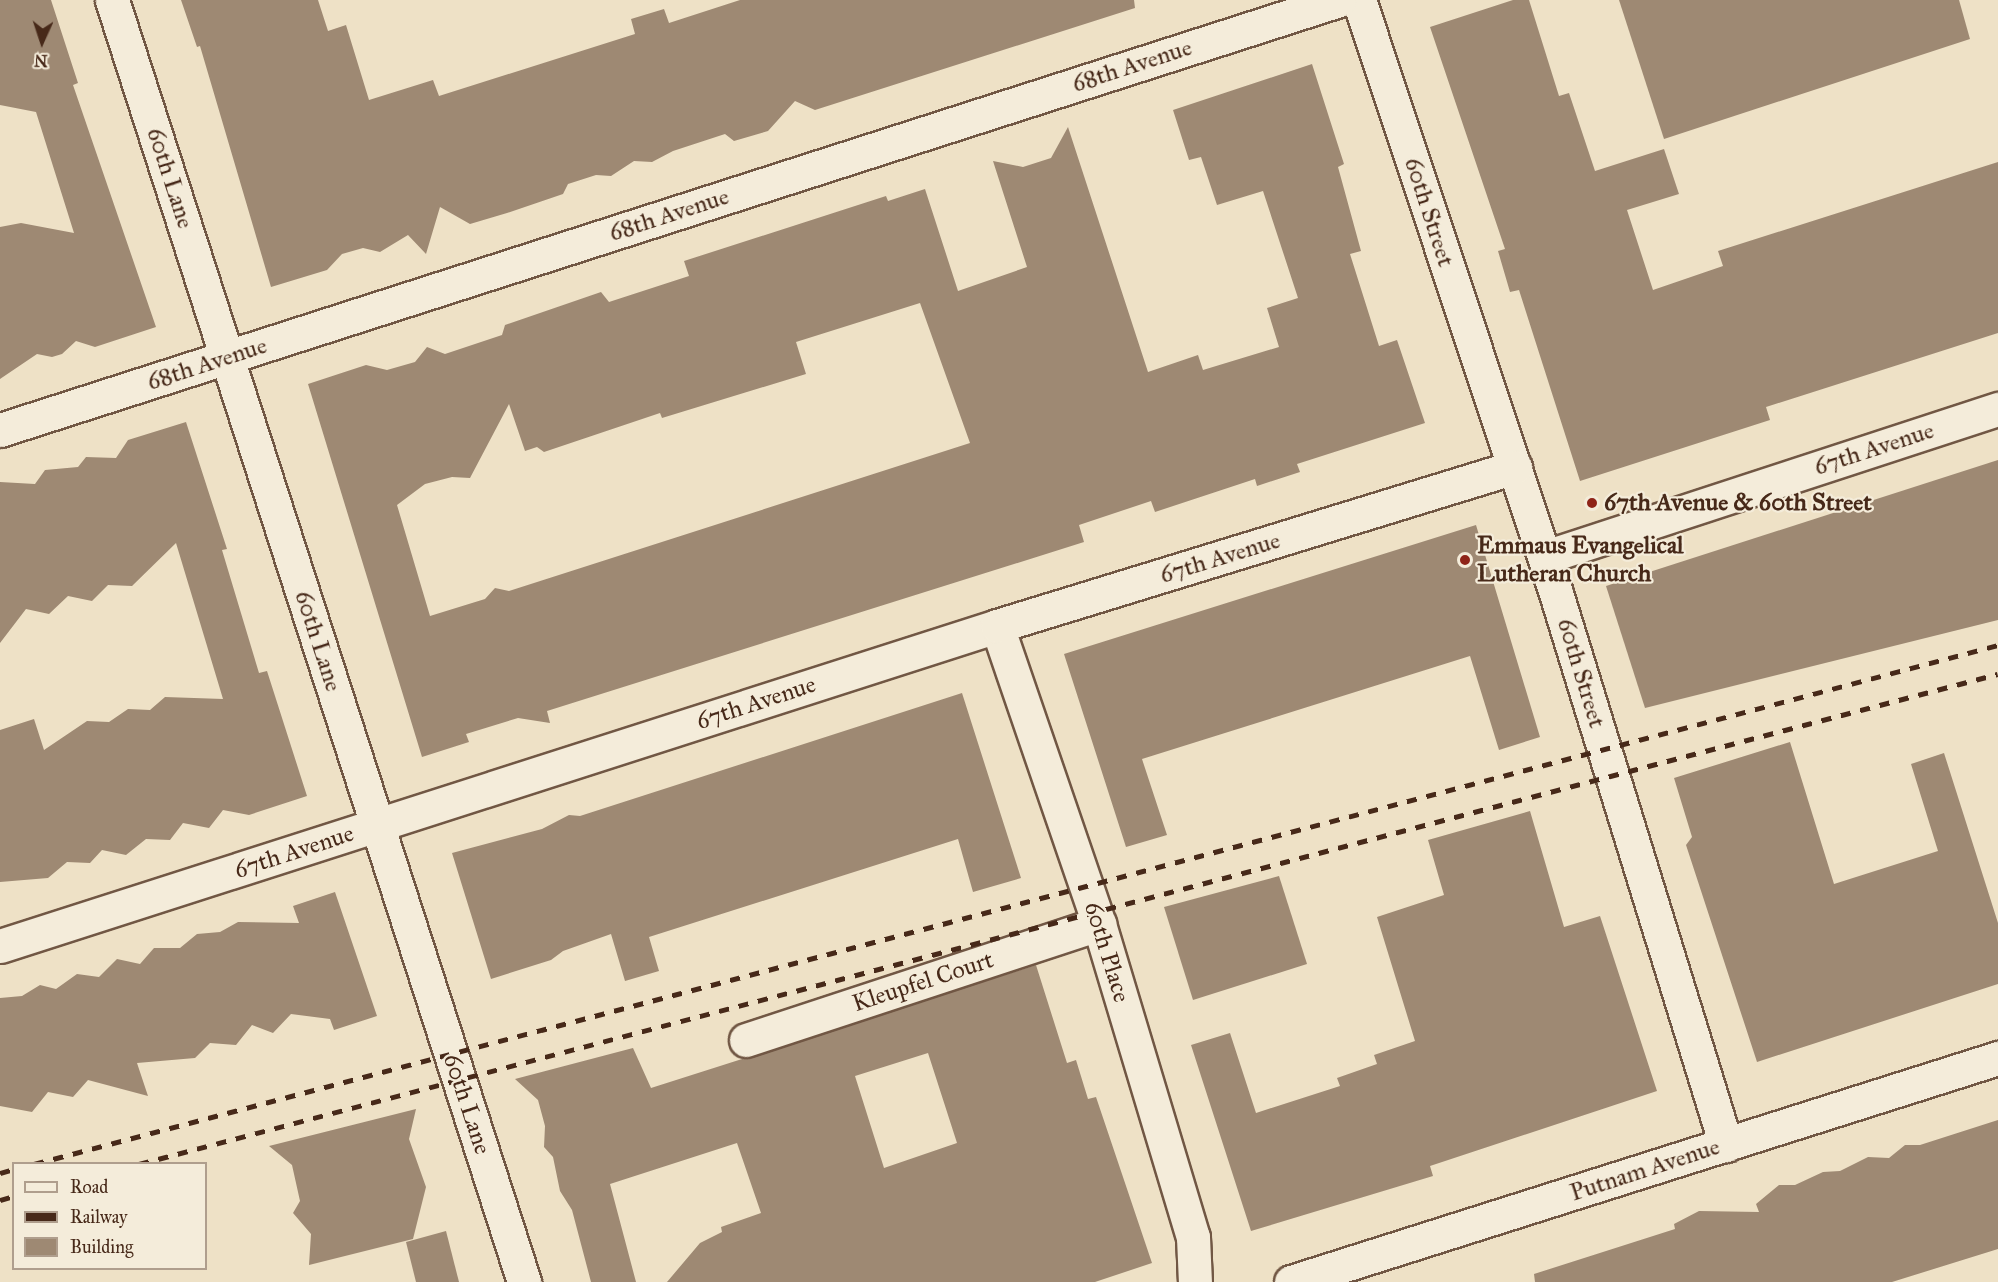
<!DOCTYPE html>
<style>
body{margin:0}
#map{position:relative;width:1998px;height:1282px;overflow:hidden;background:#eee1c6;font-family:"IM FELL Great Primer",serif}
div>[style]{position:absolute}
.building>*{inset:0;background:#9e8973}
.roads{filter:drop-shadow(2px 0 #715744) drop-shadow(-2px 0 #715744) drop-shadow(0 2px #715744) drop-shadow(0 -2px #715744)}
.minor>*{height:33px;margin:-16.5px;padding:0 16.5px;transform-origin:16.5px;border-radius:16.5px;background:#f4ecda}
.rail>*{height:4.5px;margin-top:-2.25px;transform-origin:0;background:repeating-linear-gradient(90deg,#472919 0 10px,transparent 0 20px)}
.dots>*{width:16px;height:16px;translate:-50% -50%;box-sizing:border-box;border:3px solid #f4ecda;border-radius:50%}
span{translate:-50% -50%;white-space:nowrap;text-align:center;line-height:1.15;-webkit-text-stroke:4.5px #f4ecda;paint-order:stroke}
.street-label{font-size:24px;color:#472919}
.poi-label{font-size:24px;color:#472919;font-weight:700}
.left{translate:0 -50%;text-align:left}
.legend{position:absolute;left:12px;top:1162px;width:195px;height:108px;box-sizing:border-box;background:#f4ecda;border:2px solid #af9e8d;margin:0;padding:8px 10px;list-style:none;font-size:18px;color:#472919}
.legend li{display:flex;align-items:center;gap:12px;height:30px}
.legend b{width:30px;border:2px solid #af9e8d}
.north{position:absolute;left:12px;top:12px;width:60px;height:60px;-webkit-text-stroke:4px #f4ecda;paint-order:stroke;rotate:183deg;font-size:16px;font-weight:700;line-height:24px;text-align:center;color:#472919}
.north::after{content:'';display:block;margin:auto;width:21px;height:27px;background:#472919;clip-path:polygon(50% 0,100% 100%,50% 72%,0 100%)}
</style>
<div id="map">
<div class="building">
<div style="clip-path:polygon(0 0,51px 0,78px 83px,73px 85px,156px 327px,95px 347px,76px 341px,62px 354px,52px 357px,37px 354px,0 379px,0 227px,21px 223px,74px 233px,36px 112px,0 105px)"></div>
<div style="clip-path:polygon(181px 0,318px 0,328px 31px,346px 25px,369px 100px,433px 80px,439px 96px,635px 34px,631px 19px,664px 9px,669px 23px,740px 0,1134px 0,1135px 8px,815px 110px,795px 101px,768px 131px,734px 141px,725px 134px,673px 151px,652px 162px,634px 161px,611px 176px,596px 175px,568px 184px,563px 194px,507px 213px,470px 224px,440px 207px,426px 254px,408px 235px,380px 252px,363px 248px,342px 254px,327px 270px,271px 287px,200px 46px,197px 47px)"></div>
<div style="clip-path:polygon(1513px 0,1529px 0,1559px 96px,1569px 93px,1595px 171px,1664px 149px,1679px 194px,1627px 210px,1653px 290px,1723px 266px,1718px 251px,1998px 162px,1998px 333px,1766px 407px,1770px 420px,1580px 481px,1519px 290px,1510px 292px,1498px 251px,1505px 249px,1430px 27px)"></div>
<div style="clip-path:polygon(1619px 0,1959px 0,1970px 39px,1664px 139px)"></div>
<div style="clip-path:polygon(evenodd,1312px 64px,1344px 164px,1338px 167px,1361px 251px,1350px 254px,1379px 346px,1397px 340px,1425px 423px,1297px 464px,1300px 472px,1257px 486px,1255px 479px,1155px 512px,1151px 501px,1079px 525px,1084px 542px,547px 711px,550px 723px,518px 718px,466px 734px,469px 742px,422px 757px,308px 384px,366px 365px,387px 370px,415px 362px,427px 347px,445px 354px,502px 335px,505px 325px,601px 292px,609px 302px,689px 276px,684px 261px,886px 196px,888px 201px,925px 189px,958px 291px,1027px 267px,993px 161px,1023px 167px,1051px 158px,1068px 127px,1148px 372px,1198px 355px,1203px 370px,1279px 347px,1267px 308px,1298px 298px,1263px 191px,1217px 205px,1201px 157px,1189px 160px,1173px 110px,1312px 64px,920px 303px,970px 443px,509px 591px,495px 588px,485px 599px,430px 616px,397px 505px,425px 484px,452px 477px,470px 478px,509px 404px,525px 451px,537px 447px,544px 452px,660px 413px,662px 418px,806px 374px,796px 342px,920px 303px)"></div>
<div style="clip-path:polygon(186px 422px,227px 549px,222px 550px,259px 673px,267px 671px,307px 796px,249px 815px,223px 810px,209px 828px,183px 823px,170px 840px,146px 839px,126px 855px,102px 850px,90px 863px,67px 862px,48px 878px,0 882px,0 730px,34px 719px,44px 750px,87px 721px,109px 722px,128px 709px,150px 710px,165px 697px,223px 699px,176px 543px,132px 586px,108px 585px,92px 601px,68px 596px,49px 614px,26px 609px,0 643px,0 482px,35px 484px,45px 470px,78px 467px,86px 457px,116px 458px,128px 440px)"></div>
<div style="clip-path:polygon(1998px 460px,1998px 620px,1645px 708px,1606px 586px)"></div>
<div style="clip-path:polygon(1476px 525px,1540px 737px,1499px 750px,1470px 656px,1142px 759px,1167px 835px,1126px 847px,1064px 654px)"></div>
<div style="clip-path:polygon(962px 693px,1021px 878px,973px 892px,958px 839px,649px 937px,659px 971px,625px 981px,611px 934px,563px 951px,551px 960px,491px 979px,452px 853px,542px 829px,569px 815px,580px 816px)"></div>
<div style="clip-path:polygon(1790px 742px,1834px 884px,1938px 851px,1911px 764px,1944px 753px,1998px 923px,1998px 984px,1757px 1062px,1686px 845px,1692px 837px,1674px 778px)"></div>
<div style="clip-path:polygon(1530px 811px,1564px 927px,1600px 916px,1657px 1091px,1430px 1166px,1433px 1176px,1251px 1231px,1191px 1045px,1230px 1033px,1256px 1113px,1340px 1086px,1337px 1078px,1377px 1064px,1374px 1055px,1415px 1041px,1377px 917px,1444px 895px,1428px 840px)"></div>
<div style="clip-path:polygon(1279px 876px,1307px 964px,1193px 1000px,1164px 907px)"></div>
<div style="clip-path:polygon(335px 892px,377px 1016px,334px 1030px,330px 1019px,291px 1014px,273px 1033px,252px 1025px,236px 1045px,210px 1043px,195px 1058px,137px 1063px,148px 1096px,88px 1080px,73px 1097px,48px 1092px,32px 1112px,0 1106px,0 998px,22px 996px,40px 985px,56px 989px,77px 974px,99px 977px,117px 959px,140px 964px,154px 948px,180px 948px,197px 934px,220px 932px,238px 922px,299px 923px,293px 906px)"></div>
<div style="clip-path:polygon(evenodd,1036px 965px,1067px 1063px,1076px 1060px,1088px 1099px,1096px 1097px,1152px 1263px,1095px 1282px,667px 1282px,700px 1243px,722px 1232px,721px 1227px,761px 1213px,737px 1143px,610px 1184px,636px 1282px,591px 1282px,572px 1210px,560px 1191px,553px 1157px,544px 1147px,545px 1126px,538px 1100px,515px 1079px,633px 1048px,651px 1088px,1036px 965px,928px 1053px,957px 1143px,884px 1168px,855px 1076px,928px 1053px)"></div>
<div style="clip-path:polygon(416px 1109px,409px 1139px,426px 1187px,413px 1239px,309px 1265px,311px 1234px,293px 1213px,300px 1201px,292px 1165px,269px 1146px)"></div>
<div style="clip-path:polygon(1998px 1120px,1998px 1249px,1892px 1282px,1535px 1282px,1534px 1274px,1675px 1229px,1674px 1224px,1699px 1211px,1759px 1212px,1756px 1204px,1779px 1185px,1795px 1185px,1823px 1172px,1840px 1171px,1868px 1157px,1889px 1158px,1905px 1145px,1920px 1145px)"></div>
<div style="clip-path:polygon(446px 1231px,459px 1282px,416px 1282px,406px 1242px)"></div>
</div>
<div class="roads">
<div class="minor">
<div style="left:112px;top:0;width:1347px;rotate:72.18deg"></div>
<div style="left:1359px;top:0;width:622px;rotate:71.62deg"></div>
<div style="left:1555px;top:590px;width:581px;rotate:72.88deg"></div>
<div style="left:0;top:430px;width:1406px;rotate:-17.8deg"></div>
<div style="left:1545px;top:557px;width:477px;rotate:-18.1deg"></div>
<div style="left:997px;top:626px;width:315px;rotate:71.1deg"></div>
<div style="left:1099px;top:924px;width:327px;rotate:73.3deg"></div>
<div style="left:1193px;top:1237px;width:45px;rotate:87.5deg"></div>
<div style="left:0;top:946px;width:1047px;rotate:-17.79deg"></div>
<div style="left:997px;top:626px;width:542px;rotate:-17.06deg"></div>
<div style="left:746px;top:1040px;width:372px;rotate:-18.2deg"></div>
<div style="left:1291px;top:1282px;width:742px;rotate:-17.58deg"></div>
</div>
</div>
<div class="rail">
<div style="left:34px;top:1164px;width:2031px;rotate:-14.8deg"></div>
<div style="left:139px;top:1164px;width:1922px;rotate:-14.77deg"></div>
<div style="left:0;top:1173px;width:15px;rotate:-16deg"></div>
<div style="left:0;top:1200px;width:15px;rotate:-16deg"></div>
</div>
<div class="dots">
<div style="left:1592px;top:503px;background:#8f2418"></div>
<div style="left:1465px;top:560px;background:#8f2418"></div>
</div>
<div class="street-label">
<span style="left:1132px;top:66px;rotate:-18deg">68th Avenue</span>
<span style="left:170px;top:178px;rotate:72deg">60th Lane</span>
<span style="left:1429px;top:212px;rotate:72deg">60th Street</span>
<span style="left:669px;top:215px;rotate:-18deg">68th Avenue</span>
<span style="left:207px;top:364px;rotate:-18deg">68th Avenue</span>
<span style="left:1874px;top:449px;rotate:-18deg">67th Avenue</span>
<span style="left:1220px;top:558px;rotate:-17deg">67th Avenue</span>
<span style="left:318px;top:641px;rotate:72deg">60th Lane</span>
<span style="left:1581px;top:673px;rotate:73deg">60th Street</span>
<span style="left:756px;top:703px;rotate:-18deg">67th Avenue</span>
<span style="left:294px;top:852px;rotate:-18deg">67th Avenue</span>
<span style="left:1107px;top:952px;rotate:73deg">60th Place</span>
<span style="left:923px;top:982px;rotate:-18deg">Kleupfel Court</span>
<span style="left:467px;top:1104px;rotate:72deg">60th Lane</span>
<span style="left:1645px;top:1170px;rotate:-18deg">Putnam Avenue</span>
</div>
<div class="poi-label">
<span class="left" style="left:1604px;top:503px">67th Avenue &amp; 60th Street</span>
<span class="left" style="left:1477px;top:560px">Emmaus Evangelical<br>Lutheran Church</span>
</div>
<ul class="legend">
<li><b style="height:8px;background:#f4ecda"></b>Road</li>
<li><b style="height:8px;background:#472919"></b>Railway</li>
<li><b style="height:16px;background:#9e8973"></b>Building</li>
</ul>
<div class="north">N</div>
</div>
